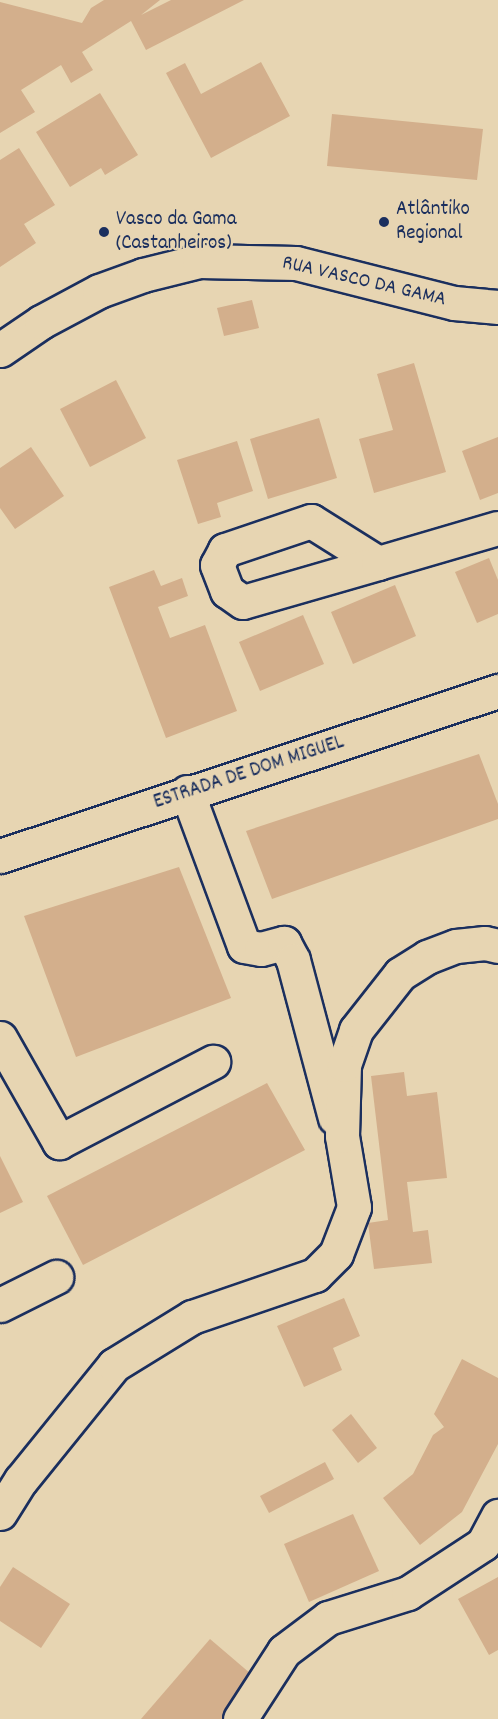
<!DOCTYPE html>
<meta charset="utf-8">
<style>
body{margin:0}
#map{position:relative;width:498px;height:1719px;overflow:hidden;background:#e7d5b2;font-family:Dekko,sans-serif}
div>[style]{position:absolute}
.building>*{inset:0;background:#d3af8c}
.roads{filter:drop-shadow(2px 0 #1b2f5e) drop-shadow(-2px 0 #1b2f5e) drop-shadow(0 2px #1b2f5e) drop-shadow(0 -2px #1b2f5e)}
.street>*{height:33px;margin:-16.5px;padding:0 16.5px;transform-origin:16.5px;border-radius:16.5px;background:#e7d5b2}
.secondary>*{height:33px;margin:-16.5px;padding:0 16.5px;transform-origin:16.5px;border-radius:16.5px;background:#e7d5b2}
.primary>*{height:33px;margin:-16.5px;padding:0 16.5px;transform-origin:16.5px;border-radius:16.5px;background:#e7d5b2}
.dots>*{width:16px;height:16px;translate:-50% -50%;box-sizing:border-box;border:3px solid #e7d5b2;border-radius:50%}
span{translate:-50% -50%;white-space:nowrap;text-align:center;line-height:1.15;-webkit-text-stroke:4.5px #e7d5b2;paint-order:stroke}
.poi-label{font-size:21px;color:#1b2f5e}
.left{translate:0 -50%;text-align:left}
.street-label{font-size:21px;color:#1b2f5e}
</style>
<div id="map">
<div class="building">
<div style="clip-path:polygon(104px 0,160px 0,141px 15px,171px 0,244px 0,146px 50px,131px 21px,82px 52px,93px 70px,71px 83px,61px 65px,21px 90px,35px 112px,0 133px,0 2px,82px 23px,91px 8px)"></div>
<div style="clip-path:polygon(261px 62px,290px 116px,211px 158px,166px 73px,185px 63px,201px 94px)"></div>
<div style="clip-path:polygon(100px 93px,138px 155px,105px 175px,101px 168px,70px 187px,36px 132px)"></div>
<div style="clip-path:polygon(332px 114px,483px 129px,477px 180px,327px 166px)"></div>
<div style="clip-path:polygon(19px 148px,55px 205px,24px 224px,36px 243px,0 267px,0 160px)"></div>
<div style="clip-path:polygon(252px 300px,259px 328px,224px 336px,217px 308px)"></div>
<div style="clip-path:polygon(414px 363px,446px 472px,374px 493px,359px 439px,393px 430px,377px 374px)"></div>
<div style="clip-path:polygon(116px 380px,146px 438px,90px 467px,60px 409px)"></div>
<div style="clip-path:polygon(319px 418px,337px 478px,268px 499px,250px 439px)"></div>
<div style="clip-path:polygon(498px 437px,498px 493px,480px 500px,462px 451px)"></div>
<div style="clip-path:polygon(237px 441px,253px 491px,217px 503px,221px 517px,198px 524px,177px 460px)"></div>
<div style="clip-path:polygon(31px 447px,64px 496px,15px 529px,0 508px,0 468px)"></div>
<div style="clip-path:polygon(489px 558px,498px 580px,498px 614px,477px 623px,455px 572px)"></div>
<div style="clip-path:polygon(154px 570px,161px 586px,182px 578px,188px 596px,158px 607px,170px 638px,205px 625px,237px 711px,166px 738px,109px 587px)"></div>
<div style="clip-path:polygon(395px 585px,416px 636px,353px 664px,331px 612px)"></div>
<div style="clip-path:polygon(303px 615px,324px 664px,260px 691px,239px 642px)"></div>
<div style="clip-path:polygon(479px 754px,498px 804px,498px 819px,272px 899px,246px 831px)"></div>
<div style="clip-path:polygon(179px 867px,231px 998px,76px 1057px,24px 916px)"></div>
<div style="clip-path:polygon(404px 1072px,407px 1096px,437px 1092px,447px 1178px,407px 1182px,413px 1232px,428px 1230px,432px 1263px,374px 1269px,368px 1223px,388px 1220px,371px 1076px)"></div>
<div style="clip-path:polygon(267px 1083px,305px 1150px,83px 1265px,47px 1196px)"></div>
<div style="clip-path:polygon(0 1156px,23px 1202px,0 1213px)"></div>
<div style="clip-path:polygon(344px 1298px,360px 1336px,333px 1348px,342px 1370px,304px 1387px,277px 1326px)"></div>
<div style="clip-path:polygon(462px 1359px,498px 1378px,498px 1444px,462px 1512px,420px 1545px,383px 1498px,413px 1474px,433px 1435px,444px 1427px,434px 1414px)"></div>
<div style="clip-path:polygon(351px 1414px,377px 1448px,358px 1463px,332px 1430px)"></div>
<div style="clip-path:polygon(325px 1462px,334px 1479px,269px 1513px,260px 1496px)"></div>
<div style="clip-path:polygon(353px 1514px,379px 1571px,309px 1602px,284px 1544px)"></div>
<div style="clip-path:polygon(13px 1567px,70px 1604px,41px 1648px,0 1621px,0 1587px)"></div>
<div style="clip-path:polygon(498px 1577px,498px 1650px,489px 1655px,458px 1599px)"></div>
<div style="clip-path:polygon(210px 1639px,258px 1680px,225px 1719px,141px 1719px)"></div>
</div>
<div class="roads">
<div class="street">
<div style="left:378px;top:563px;width:79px;rotate:-147.9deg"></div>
<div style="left:311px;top:521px;width:91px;rotate:161.4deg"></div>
<div style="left:225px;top:550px;width:17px;rotate:118deg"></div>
<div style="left:217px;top:565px;width:28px;rotate:69deg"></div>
<div style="left:227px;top:591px;width:19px;rotate:35deg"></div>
<div style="left:243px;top:602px;width:141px;rotate:-16.1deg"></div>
<div style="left:378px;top:563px;width:125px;rotate:-16.3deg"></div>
<div style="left:187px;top:792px;width:164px;rotate:69.7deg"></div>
<div style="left:244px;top:946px;width:17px;rotate:10deg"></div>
<div style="left:261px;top:949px;width:24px;rotate:-15deg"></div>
<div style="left:284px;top:943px;width:19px;rotate:62deg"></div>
<div style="left:293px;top:960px;width:163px;rotate:75.1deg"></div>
<div style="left:0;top:1038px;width:120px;rotate:60.4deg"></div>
<div style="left:59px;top:1142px;width:174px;rotate:-27.5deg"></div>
<div style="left:0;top:1305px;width:63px;rotate:-26.6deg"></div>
<div style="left:0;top:1513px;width:39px;rotate:-58deg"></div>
<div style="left:21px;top:1480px;width:148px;rotate:-51deg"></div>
<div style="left:114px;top:1365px;width:92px;rotate:-31.6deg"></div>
<div style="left:192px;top:1317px;width:130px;rotate:-18.9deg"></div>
<div style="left:315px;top:1275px;width:30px;rotate:-45deg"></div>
<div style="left:336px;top:1254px;width:50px;rotate:-69deg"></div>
<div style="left:354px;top:1207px;width:72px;rotate:-99.6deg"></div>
<div style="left:342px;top:1136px;width:71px;rotate:-88.4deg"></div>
<div style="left:344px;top:1065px;width:37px;rotate:-71deg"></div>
<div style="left:356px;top:1030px;width:71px;rotate:-51.8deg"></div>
<div style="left:400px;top:974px;width:32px;rotate:-32deg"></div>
<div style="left:427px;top:957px;width:31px;rotate:-21deg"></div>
<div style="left:456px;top:946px;width:29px;rotate:-6deg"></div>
<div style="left:485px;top:943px;width:13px;rotate:13deg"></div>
<div style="left:240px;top:1719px;width:81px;rotate:-57.1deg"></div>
<div style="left:284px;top:1651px;width:55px;rotate:-36.9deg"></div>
<div style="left:328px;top:1618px;width:84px;rotate:-17.4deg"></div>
<div style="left:408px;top:1593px;width:90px;rotate:-33.2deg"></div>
<div style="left:483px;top:1544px;width:32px;rotate:-62deg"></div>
</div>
<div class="secondary">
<div style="left:0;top:856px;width:525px;rotate:-18.33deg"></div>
</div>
<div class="primary">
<div style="left:0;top:350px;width:50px;rotate:-34.3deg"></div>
<div style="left:41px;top:322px;width:66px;rotate:-28.1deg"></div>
<div style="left:99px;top:291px;width:47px;rotate:-20deg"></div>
<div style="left:143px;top:275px;width:58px;rotate:-14deg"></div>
<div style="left:199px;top:261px;width:97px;rotate:1.2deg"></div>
<div style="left:296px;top:263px;width:163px;rotate:14.2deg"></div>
<div style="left:454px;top:303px;width:44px;rotate:5.2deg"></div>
</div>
</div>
<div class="dots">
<div style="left:384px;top:222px;background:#1b2f5e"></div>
<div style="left:104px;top:232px;background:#1b2f5e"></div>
</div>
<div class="poi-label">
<span class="left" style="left:396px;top:222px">Atlântiko<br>Regional</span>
<span class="left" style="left:116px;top:232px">Vasco da Gama<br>(Castanheiros)</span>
</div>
<div class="street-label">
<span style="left:364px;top:282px;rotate:13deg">RUA VASCO DA GAMA</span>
<span style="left:249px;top:773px;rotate:-18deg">ESTRADA DE DOM MIGUEL</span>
</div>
</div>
